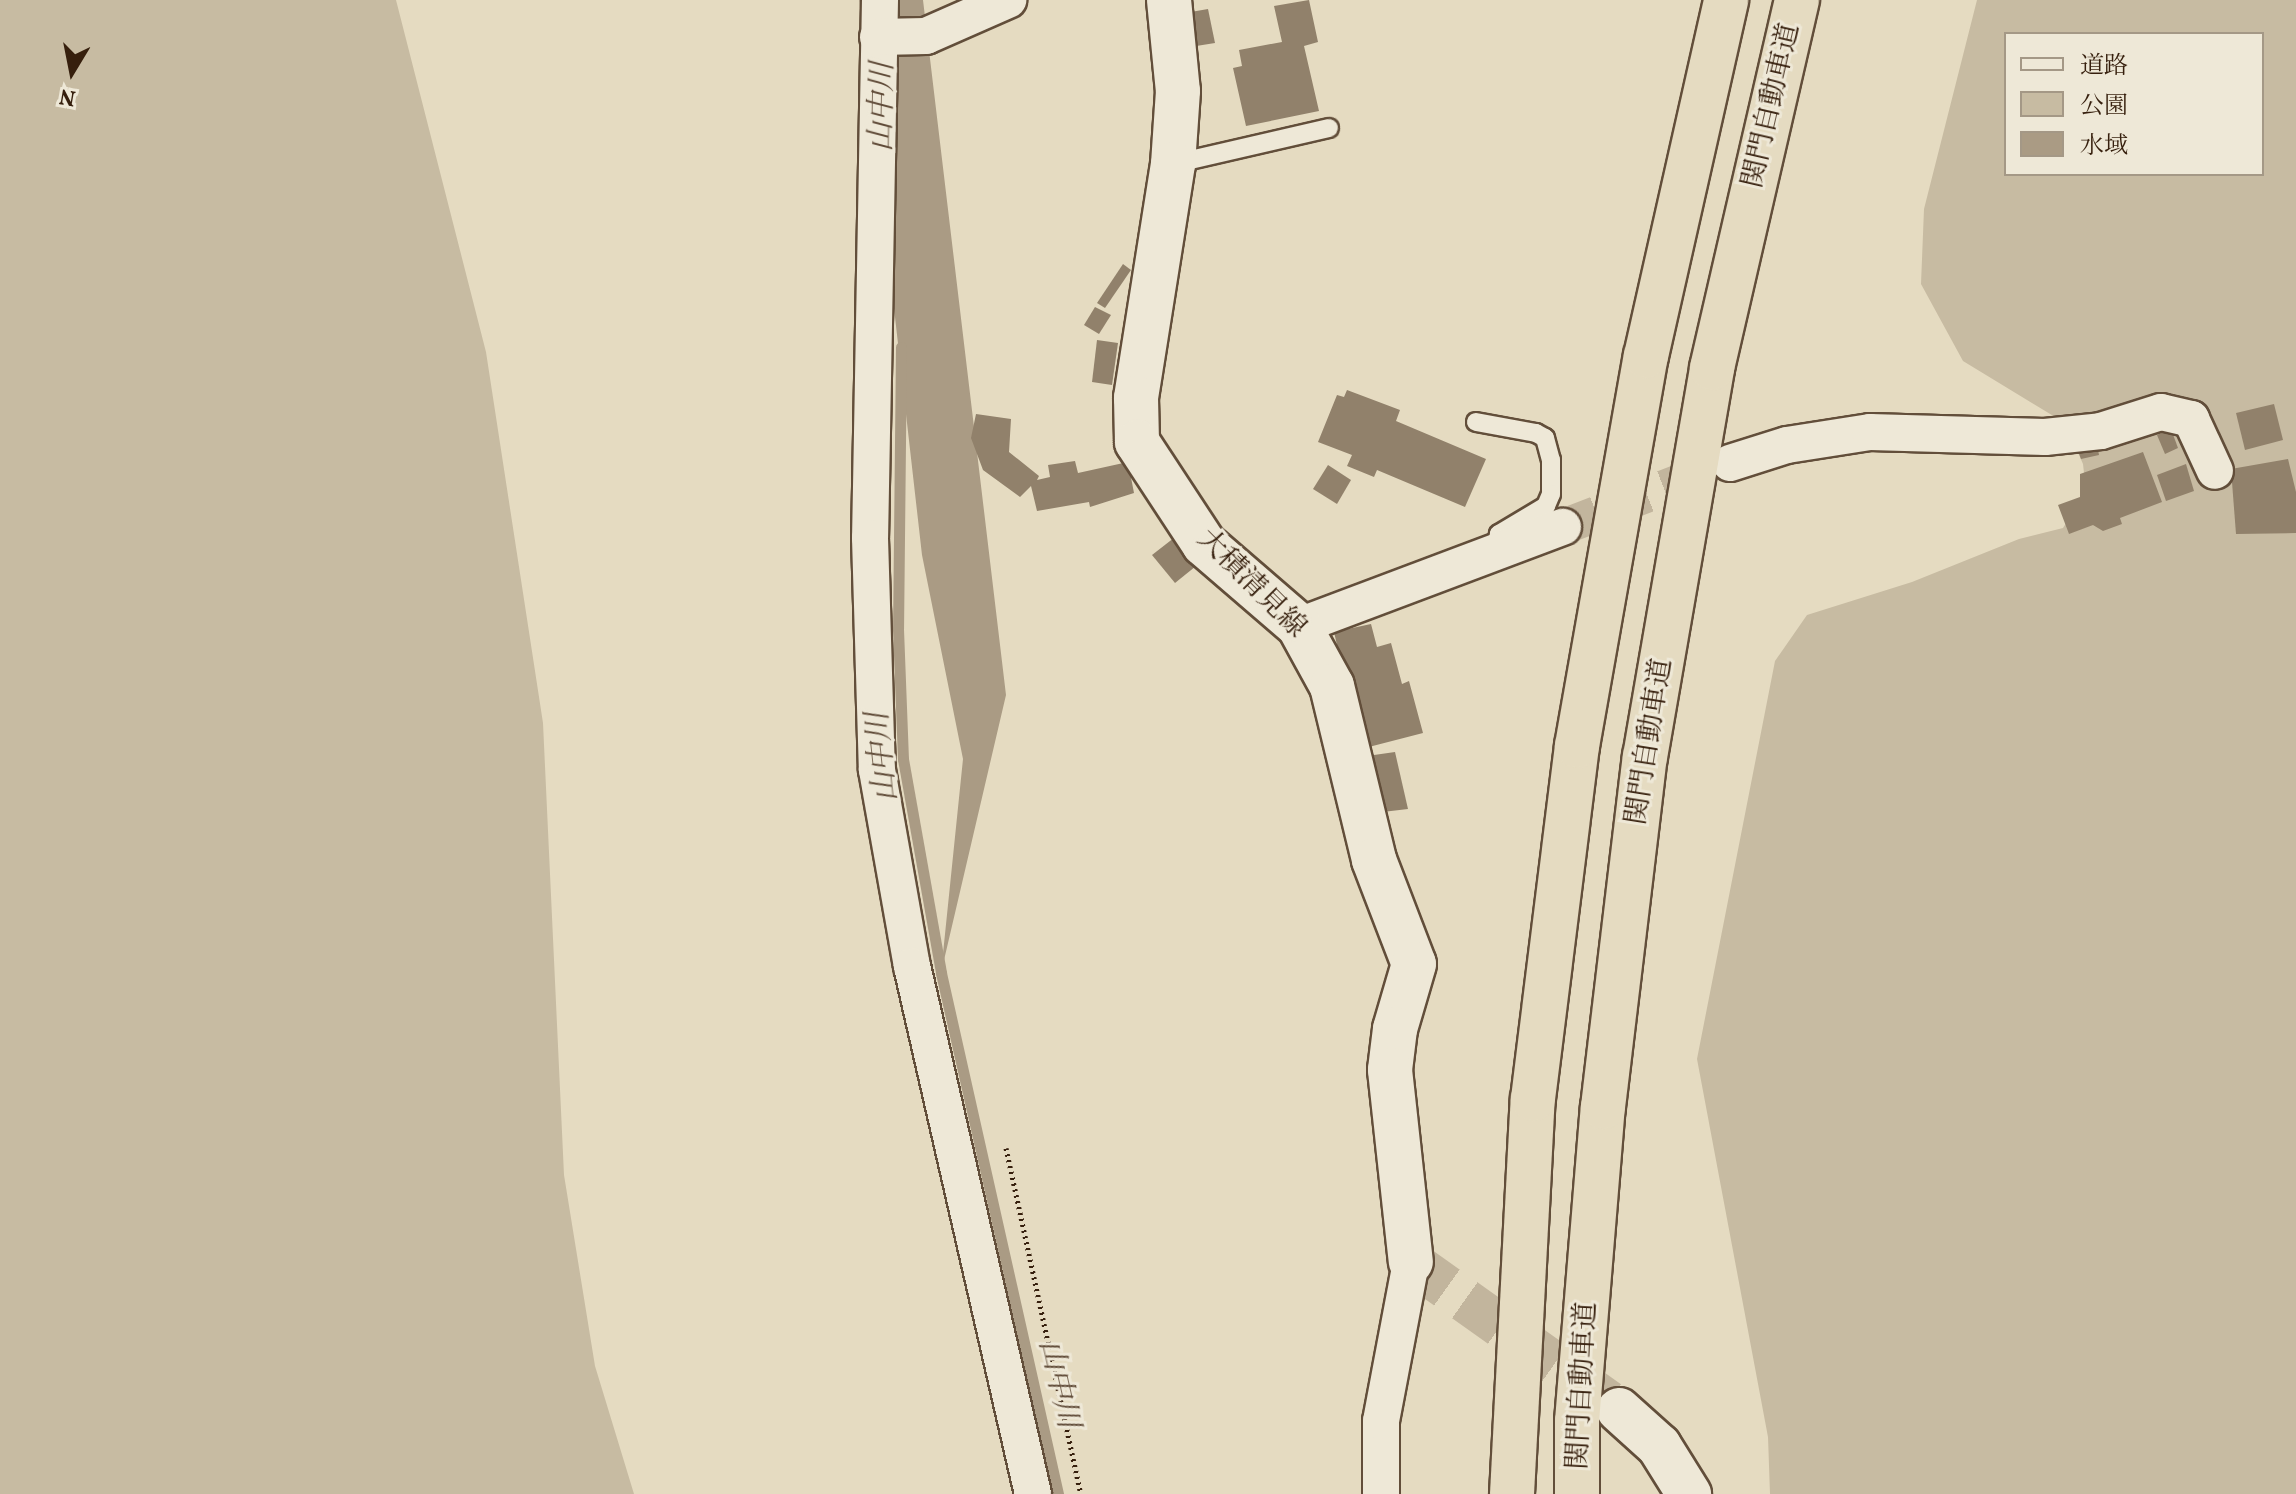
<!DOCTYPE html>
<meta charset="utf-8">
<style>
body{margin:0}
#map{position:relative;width:2296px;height:1494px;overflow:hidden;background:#e5dbc1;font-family:Vollkorn,"Noto Serif JP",serif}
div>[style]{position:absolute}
.green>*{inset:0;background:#c7bba2}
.water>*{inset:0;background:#aa9b84}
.stream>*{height:11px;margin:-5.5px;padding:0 5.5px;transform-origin:5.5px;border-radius:5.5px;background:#aa9b84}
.building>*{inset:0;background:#91816b}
.minor-tunnel>*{height:36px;margin-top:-18px;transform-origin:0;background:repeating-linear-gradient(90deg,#c2b59d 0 36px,transparent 0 54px)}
.secondary-tunnel>*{height:44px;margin-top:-22px;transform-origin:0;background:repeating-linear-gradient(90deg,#c2b59d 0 44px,transparent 0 66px)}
.path>*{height:5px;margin-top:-2.5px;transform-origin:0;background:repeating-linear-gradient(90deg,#361f0d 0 2px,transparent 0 6px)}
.roads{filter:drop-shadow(2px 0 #624e3a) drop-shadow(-2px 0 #624e3a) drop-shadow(0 2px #624e3a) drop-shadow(0 -2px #624e3a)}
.service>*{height:18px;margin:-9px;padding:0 9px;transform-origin:9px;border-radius:9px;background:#eee8d7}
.minor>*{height:36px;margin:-18px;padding:0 18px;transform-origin:18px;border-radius:18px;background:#eee8d7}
.secondary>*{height:44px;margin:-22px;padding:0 22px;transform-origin:22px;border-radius:22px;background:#eee8d7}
.motorway>*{height:44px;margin:-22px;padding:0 22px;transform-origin:22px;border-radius:22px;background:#e5dbc1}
span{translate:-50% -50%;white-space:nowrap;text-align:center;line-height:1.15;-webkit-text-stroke:6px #eee8d7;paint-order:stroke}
.street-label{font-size:28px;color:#361f0d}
.water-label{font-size:30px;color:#5f4a37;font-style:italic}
.legend{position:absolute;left:2004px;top:32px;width:260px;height:144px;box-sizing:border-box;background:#eee8d7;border:2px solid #a49886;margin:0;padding:10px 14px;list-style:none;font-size:24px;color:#361f0d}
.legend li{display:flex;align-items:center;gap:16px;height:40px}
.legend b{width:40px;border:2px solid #a49886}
.north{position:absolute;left:32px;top:32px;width:80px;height:80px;-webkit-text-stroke:6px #eee8d7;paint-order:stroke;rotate:190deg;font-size:22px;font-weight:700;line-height:32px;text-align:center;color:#361f0d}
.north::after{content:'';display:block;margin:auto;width:28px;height:36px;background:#361f0d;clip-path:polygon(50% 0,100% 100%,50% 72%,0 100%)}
</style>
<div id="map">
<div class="green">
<div style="clip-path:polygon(0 0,396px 0,486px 352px,543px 723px,564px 1175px,595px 1366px,634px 1494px,0 1494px)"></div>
<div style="clip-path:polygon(evenodd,1977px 0,2296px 0,2296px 1494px,1770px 1494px,1768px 1437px,1697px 1059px,1775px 661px,1807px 615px,1912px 582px,2019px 539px,2063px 528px,2086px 491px,2083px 464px,2065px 423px,1963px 361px,1921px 284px,1924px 209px,1977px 0,2006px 34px,2262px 34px,2262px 174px,2006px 174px,2006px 34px)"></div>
</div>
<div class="water">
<div style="clip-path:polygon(859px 0,923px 0,1006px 695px,941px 973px,963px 759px,922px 555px)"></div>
</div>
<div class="stream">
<div style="left:901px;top:347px;width:282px;rotate:90.6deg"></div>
<div style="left:898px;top:629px;width:130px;rotate:87.8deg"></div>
<div style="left:903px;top:759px;width:217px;rotate:79.9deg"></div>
<div style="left:941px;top:973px;width:534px;rotate:77.34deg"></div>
</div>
<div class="building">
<div style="clip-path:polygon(1309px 0,1318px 42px,1304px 46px,1319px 111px,1246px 126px,1233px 68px,1242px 66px,1239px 50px,1282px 42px,1274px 6px)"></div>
<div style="clip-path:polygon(1208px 9px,1215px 43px,1190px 47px,1185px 13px)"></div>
<div style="clip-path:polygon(1123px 264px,1131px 270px,1105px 308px,1097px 303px)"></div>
<div style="clip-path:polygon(1095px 307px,1111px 315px,1099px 334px,1084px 325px)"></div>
<div style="clip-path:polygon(1097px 340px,1118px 343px,1112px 385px,1092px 382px)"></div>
<div style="clip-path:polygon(1347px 390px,1400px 410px,1396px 421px,1486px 459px,1465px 507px,1377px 470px,1374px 477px,1347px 466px,1352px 455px,1318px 442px,1337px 395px,1344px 397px)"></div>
<div style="clip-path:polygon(2274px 404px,2283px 440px,2245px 450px,2236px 413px)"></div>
<div style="clip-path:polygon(976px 414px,1011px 419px,1009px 452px,1039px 476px,1037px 480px,1050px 477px,1048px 465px,1075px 461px,1078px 473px,1128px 462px,1134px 493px,1090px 507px,1089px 502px,1037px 511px,1031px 486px,1020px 497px,983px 470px,971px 438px)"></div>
<div style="clip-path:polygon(2171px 429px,2178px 448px,2165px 454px,2157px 435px)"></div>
<div style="clip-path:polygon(2097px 444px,2099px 455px,2081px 459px,2077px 448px)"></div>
<div style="clip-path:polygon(2143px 452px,2162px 502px,2120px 518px,2122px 524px,2103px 531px,2093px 525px,2069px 534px,2058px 505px,2080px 497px,2080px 474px)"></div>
<div style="clip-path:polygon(2288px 459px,2296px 492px,2296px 533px,2236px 534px,2231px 469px)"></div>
<div style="clip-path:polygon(2186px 464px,2194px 491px,2166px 501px,2157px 475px)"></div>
<div style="clip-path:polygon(1328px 465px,1351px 480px,1337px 504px,1313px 489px)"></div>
<div style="clip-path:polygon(1179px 534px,1201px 562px,1175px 583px,1152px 555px)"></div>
<div style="clip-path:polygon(1371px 624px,1377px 647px,1391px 643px,1402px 684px,1409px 681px,1423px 733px,1361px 749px,1334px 632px)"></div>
<div style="clip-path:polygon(1395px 752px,1408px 809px,1374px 813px,1367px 756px)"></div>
</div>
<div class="minor-tunnel">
<div style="left:1563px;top:527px;width:161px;rotate:-21.1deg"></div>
</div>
<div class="secondary-tunnel">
<div style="left:1411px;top:1262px;width:242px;rotate:35.4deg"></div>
</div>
<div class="path">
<div style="left:1006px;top:1148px;width:354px;rotate:77.8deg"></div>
</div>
<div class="roads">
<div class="service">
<div style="left:1173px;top:164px;width:160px;rotate:-13deg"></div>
<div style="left:1476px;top:422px;width:61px;rotate:10.4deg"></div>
<div style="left:1536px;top:433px;width:10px;rotate:29deg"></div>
<div style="left:1545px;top:438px;width:23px;rotate:75deg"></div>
<div style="left:1551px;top:460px;width:34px;rotate:90deg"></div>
<div style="left:1551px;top:494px;width:13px;rotate:113deg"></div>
<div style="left:1546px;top:506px;width:55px;rotate:149.2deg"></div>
<div style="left:1499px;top:534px;width:13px;rotate:99deg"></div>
</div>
<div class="minor">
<div style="left:880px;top:0;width:538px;rotate:91.06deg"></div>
<div style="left:870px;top:538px;width:232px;rotate:88.3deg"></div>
<div style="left:877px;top:770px;width:199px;rotate:79.9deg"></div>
<div style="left:912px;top:966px;width:542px;rotate:77.09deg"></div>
<div style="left:878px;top:37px;width:48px;rotate:-1.2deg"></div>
<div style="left:926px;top:36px;width:90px;rotate:-23.7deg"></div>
<div style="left:1730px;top:463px;width:60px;rotate:-17.5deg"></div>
<div style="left:1787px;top:445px;width:84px;rotate:-8.9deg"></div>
<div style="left:1870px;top:432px;width:175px;rotate:1.6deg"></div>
<div style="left:2045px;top:437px;width:56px;rotate:-6.1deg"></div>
<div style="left:2101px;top:431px;width:63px;rotate:-17.6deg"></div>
<div style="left:2161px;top:412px;width:31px;rotate:13deg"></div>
<div style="left:2191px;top:419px;width:57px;rotate:65.2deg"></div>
<div style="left:1299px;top:626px;width:282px;rotate:-20.6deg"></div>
<div style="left:1381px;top:1494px;width:73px;rotate:-90deg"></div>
<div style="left:1381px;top:1421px;width:162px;rotate:-79.3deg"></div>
</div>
<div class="secondary">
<div style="left:1169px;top:0;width:91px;rotate:84.4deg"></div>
<div style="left:1178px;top:91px;width:73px;rotate:93.9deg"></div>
<div style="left:1173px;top:164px;width:237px;rotate:99deg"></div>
<div style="left:1136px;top:398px;width:44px;rotate:88.7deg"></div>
<div style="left:1137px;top:442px;width:122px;rotate:56.7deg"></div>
<div style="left:1204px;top:544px;width:125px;rotate:40.8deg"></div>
<div style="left:1299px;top:626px;width:68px;rotate:61.2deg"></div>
<div style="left:1332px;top:686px;width:179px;rotate:76.4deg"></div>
<div style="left:1374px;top:860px;width:111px;rotate:69deg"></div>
<div style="left:1414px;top:964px;width:68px;rotate:106.3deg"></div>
<div style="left:1395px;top:1029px;width:41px;rotate:97deg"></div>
<div style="left:1390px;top:1070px;width:193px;rotate:83.8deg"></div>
<div style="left:1619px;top:1410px;width:54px;rotate:42deg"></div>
<div style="left:1659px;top:1446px;width:57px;rotate:58deg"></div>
</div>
<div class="motorway">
<div style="left:1512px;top:1494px;width:396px;rotate:-87deg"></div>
<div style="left:1533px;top:1099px;width:356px;rotate:-82.9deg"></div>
<div style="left:1577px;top:746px;width:396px;rotate:-80deg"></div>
<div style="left:1646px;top:356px;width:365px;rotate:-77.3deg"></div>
<div style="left:1577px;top:1494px;width:73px;rotate:-90deg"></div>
<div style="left:1577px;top:1421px;width:315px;rotate:-85.3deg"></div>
<div style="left:1603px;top:1107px;width:353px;rotate:-83.2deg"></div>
<div style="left:1645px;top:757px;width:395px;rotate:-80.2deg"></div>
<div style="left:1712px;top:368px;width:378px;rotate:-77deg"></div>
</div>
</div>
<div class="street-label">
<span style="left:1772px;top:106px;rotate:-77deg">関門自動車道</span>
<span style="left:1251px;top:584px;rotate:45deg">大積清見線</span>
<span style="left:1650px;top:742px;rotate:-81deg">関門自動車道</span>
<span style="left:1583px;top:1386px;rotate:-87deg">関門自動車道</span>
</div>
<div class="water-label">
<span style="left:883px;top:107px;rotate:-89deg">山中川</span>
<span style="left:883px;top:757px;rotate:-96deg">山中川</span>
<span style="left:1058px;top:1384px;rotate:77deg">山中川</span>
</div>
<ul class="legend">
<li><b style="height:10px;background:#eee8d7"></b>道路</li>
<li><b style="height:22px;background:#c7bba2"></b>公園</li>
<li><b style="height:22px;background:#aa9b84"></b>水域</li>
</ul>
<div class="north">N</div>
</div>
